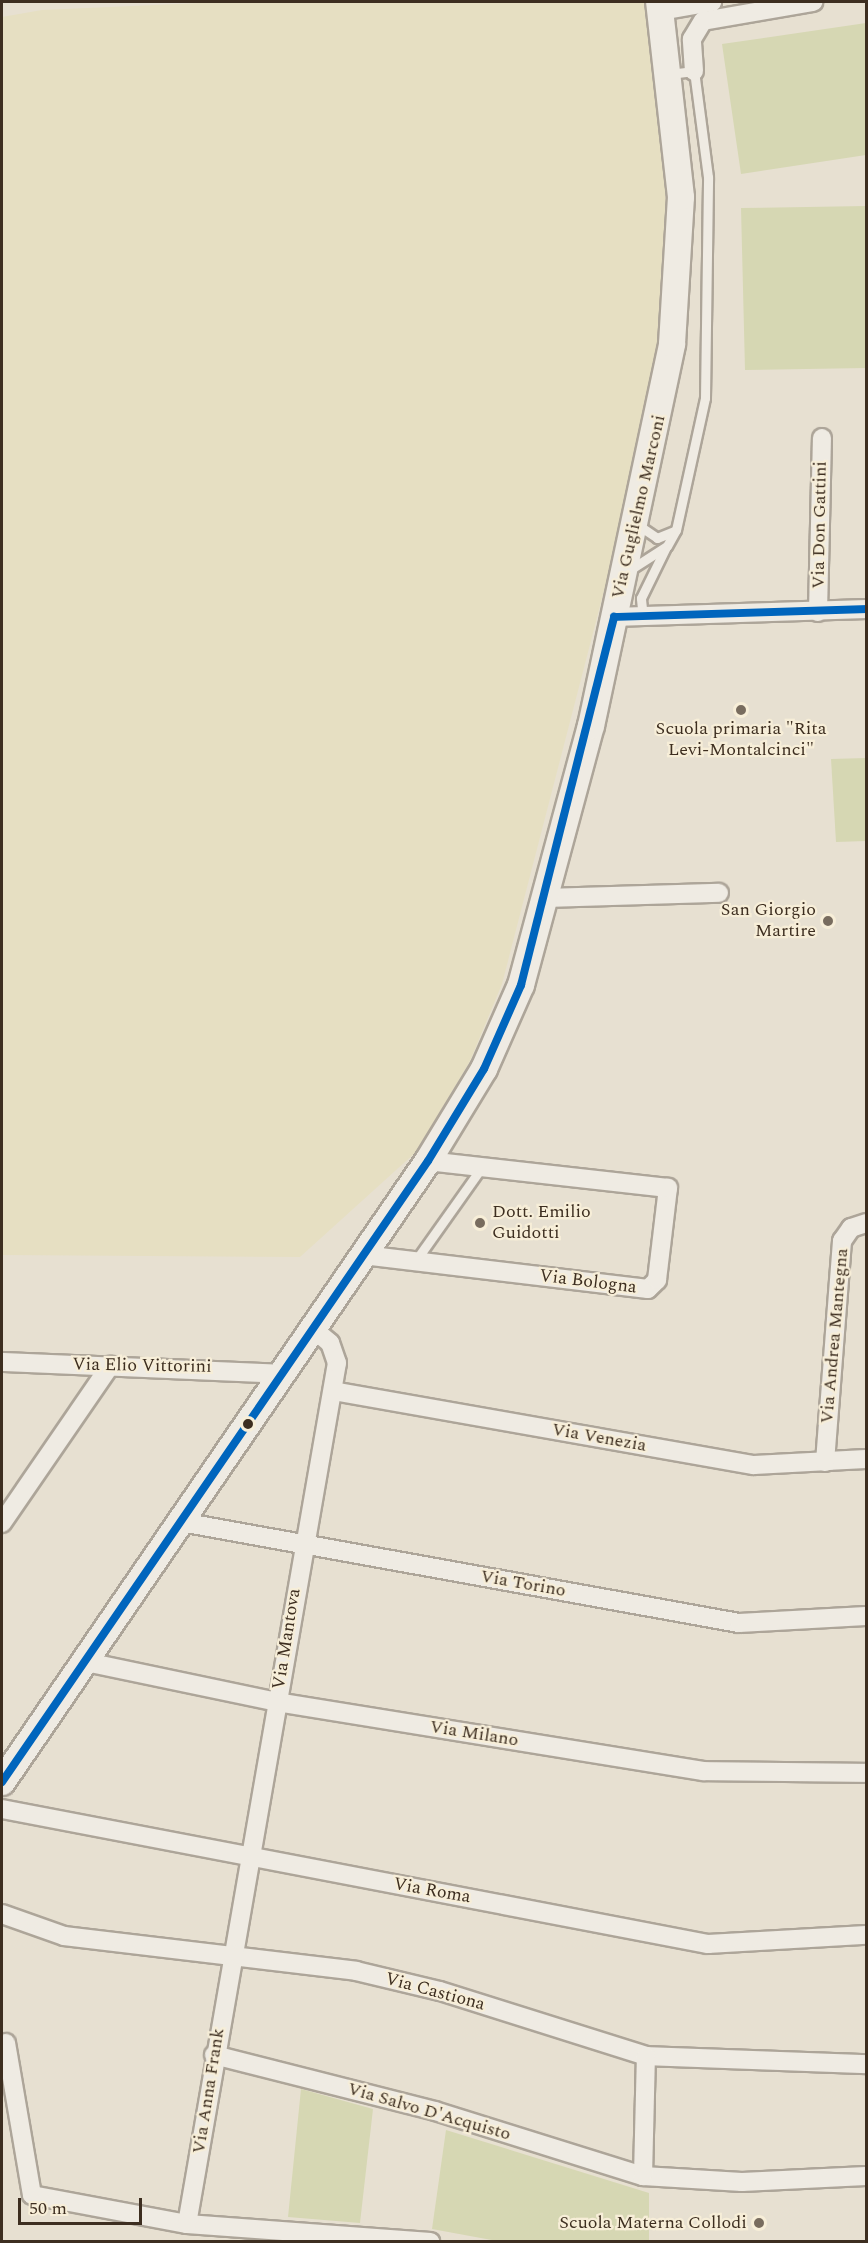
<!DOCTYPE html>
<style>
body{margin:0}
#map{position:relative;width:868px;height:2243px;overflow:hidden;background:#e7e0d1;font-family:Spectral,serif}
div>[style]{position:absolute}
.farmland>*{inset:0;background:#e6dfc2}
.green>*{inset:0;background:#d6d7b3}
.roads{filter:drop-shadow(2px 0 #ada599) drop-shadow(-2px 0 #ada599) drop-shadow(0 2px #ada599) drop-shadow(0 -2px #ada599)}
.lane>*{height:9px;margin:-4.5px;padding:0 4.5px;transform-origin:4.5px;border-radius:4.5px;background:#efebe3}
.street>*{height:18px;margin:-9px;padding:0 9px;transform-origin:9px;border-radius:9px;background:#efebe3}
.secondary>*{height:26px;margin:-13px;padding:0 13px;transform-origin:13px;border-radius:13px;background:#efebe3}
.bus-1>*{height:8px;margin:-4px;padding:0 4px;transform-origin:4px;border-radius:4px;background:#0065bd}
.dots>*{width:16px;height:16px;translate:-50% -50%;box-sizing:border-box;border:3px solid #f7eed8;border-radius:50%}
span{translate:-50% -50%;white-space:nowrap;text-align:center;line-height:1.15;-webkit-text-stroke:4.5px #f7eed8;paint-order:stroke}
.street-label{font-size:18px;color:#3d2e20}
.poi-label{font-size:18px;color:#3d2e20}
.right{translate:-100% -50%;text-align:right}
.left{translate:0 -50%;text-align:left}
.frame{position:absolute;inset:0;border:3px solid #3d2e20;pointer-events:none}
.scale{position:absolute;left:18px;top:2198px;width:124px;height:27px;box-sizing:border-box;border:3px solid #3d2e20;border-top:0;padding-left:8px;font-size:18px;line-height:21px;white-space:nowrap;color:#3d2e20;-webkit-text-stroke:4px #f7eed8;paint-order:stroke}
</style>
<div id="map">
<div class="farmland">
<div style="clip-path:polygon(223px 2px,646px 2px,665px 136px,670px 276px,635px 471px,502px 984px,470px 1061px,416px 1152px,300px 1257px,2px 1255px,2px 17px,42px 10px)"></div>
</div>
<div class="green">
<div style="clip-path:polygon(866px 23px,866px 155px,741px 174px,722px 44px)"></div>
<div style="clip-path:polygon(866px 206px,866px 368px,745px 370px,741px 208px)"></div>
<div style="clip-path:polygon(866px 758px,866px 841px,836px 842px,831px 759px)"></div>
<div style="clip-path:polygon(301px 2089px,373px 2109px,360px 2223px,288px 2217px)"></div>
<div style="clip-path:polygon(446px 2130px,649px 2193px,649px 2241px,497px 2241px,432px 2229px)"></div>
</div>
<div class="roads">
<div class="lane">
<div style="left:638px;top:525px;width:23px;rotate:34deg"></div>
<div style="left:657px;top:538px;width:18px;rotate:-22deg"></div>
<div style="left:628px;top:571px;width:46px;rotate:-32.7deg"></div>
<div style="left:667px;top:546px;width:18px;rotate:-61deg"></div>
<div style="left:676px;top:530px;width:135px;rotate:-77.6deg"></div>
<div style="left:705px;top:398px;width:221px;rotate:-89.2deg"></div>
<div style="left:708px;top:177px;width:107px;rotate:-97.5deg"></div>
<div style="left:694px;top:71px;width:25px;rotate:173deg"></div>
<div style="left:643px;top:618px;width:20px;rotate:-96deg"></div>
<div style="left:641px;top:598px;width:55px;rotate:-63.9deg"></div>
<div style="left:414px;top:1263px;width:118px;rotate:-54.7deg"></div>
</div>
<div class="street">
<div style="left:661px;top:11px;width:52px;rotate:-10deg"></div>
<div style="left:694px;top:71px;width:32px;rotate:-94deg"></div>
<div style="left:692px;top:39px;width:21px;rotate:-59deg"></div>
<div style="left:703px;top:21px;width:112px;rotate:-9.8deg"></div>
<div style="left:818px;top:612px;width:174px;rotate:-88.7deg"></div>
<div style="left:614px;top:617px;width:252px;rotate:-1.8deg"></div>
<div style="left:546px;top:898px;width:173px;rotate:-1.7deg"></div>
<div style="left:363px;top:1255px;width:287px;rotate:6.8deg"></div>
<div style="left:648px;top:1289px;width:13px;rotate:-45deg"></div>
<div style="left:657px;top:1280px;width:93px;rotate:-83.2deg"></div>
<div style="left:668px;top:1188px;width:242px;rotate:-173.6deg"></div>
<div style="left:2px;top:1362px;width:281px;rotate:2.4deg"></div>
<div style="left:333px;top:1391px;width:427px;rotate:10deg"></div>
<div style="left:754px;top:1465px;width:112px;rotate:-3.1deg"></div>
<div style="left:825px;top:1462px;width:222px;rotate:-85.6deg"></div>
<div style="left:842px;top:1241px;width:16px;rotate:-55deg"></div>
<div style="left:851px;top:1228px;width:16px;rotate:-18deg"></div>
<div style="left:181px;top:1522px;width:567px;rotate:10.26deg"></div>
<div style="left:739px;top:1623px;width:127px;rotate:-3.2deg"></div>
<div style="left:2px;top:1523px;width:191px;rotate:-55.5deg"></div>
<div style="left:86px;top:1662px;width:195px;rotate:11.8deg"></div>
<div style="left:277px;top:1702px;width:432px;rotate:9.2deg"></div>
<div style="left:703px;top:1771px;width:163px;rotate:0.7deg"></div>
<div style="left:2px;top:1809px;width:719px;rotate:10.83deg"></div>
<div style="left:708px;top:1944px;width:158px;rotate:-3.3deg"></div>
<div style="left:2px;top:1914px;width:66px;rotate:19.5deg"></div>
<div style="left:64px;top:1936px;width:294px;rotate:6.8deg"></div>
<div style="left:356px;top:1971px;width:86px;rotate:13.4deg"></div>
<div style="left:440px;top:1991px;width:216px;rotate:17.5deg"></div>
<div style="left:646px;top:2056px;width:220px;rotate:2.1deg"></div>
<div style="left:6px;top:2043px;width:154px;rotate:80.3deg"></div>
<div style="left:32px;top:2195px;width:158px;rotate:10.6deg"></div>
<div style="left:187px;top:2224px;width:244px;rotate:4.2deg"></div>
<div style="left:214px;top:2055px;width:228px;rotate:14.2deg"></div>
<div style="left:435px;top:2111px;width:218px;rotate:17.4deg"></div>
<div style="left:643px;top:2176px;width:99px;rotate:3.5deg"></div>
<div style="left:742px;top:2182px;width:124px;rotate:-2.8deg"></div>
<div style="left:643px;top:2176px;width:120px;rotate:-88.6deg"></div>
<div style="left:187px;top:2224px;width:874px;rotate:-80.12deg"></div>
<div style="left:337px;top:1363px;width:21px;rotate:-109deg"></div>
<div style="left:330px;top:1343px;width:23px;rotate:-140deg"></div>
</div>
<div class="secondary">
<div style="left:2px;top:1782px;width:753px;rotate:-55.55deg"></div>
<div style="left:428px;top:1161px;width:108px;rotate:-58.7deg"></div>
<div style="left:484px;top:1069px;width:92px;rotate:-66.2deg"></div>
<div style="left:521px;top:985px;width:268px;rotate:-74.9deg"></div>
<div style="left:591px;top:726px;width:390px;rotate:-78deg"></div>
<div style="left:672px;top:344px;width:147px;rotate:-86.5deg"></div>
<div style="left:681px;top:197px;width:196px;rotate:-96.4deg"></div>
</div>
</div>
<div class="bus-1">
<div style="left:614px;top:617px;width:252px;rotate:-1.8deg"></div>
<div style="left:2px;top:1782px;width:753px;rotate:-55.55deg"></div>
<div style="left:428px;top:1161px;width:108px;rotate:-58.7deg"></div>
<div style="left:484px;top:1069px;width:92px;rotate:-66.2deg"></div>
<div style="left:521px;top:985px;width:380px;rotate:-75.8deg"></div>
</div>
<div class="dots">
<div style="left:741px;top:710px;background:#786c5e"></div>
<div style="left:828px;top:921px;background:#786c5e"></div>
<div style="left:480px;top:1223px;background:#786c5e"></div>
<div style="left:248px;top:1424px;background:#3d2e20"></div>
<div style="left:759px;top:2223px;background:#786c5e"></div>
</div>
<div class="street-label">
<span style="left:639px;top:507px;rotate:-77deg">Via Guglielmo Marconi</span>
<span style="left:820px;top:525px;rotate:-89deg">Via Don Gattini</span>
<span style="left:588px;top:1282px;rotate:7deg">Via Bologna</span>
<span style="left:835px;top:1336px;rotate:-85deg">Via Andrea Mantegna</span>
<span style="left:142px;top:1366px;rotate:1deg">Via Elio Vittorini</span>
<span style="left:599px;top:1438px;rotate:10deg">Via Venezia</span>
<span style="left:523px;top:1584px;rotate:10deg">Via Torino</span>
<span style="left:287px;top:1639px;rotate:-81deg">Via Mantova</span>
<span style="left:474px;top:1734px;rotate:9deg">Via Milano</span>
<span style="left:432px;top:1891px;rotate:10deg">Via Roma</span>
<span style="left:435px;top:1992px;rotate:15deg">Via Castiona</span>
<span style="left:209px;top:2091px;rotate:-81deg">Via Anna Frank</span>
<span style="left:429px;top:2112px;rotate:16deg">Via Salvo D'Acquisto</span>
</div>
<div class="poi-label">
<span style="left:741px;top:740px">Scuola primaria "Rita<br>Levi-Montalcinci"</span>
<span class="right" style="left:816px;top:921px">San Giorgio<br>Martire</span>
<span class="left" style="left:492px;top:1223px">Dott. Emilio<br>Guidotti</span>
<span class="right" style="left:747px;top:2223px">Scuola Materna Collodi</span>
</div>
<div class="frame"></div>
<div class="scale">50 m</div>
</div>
